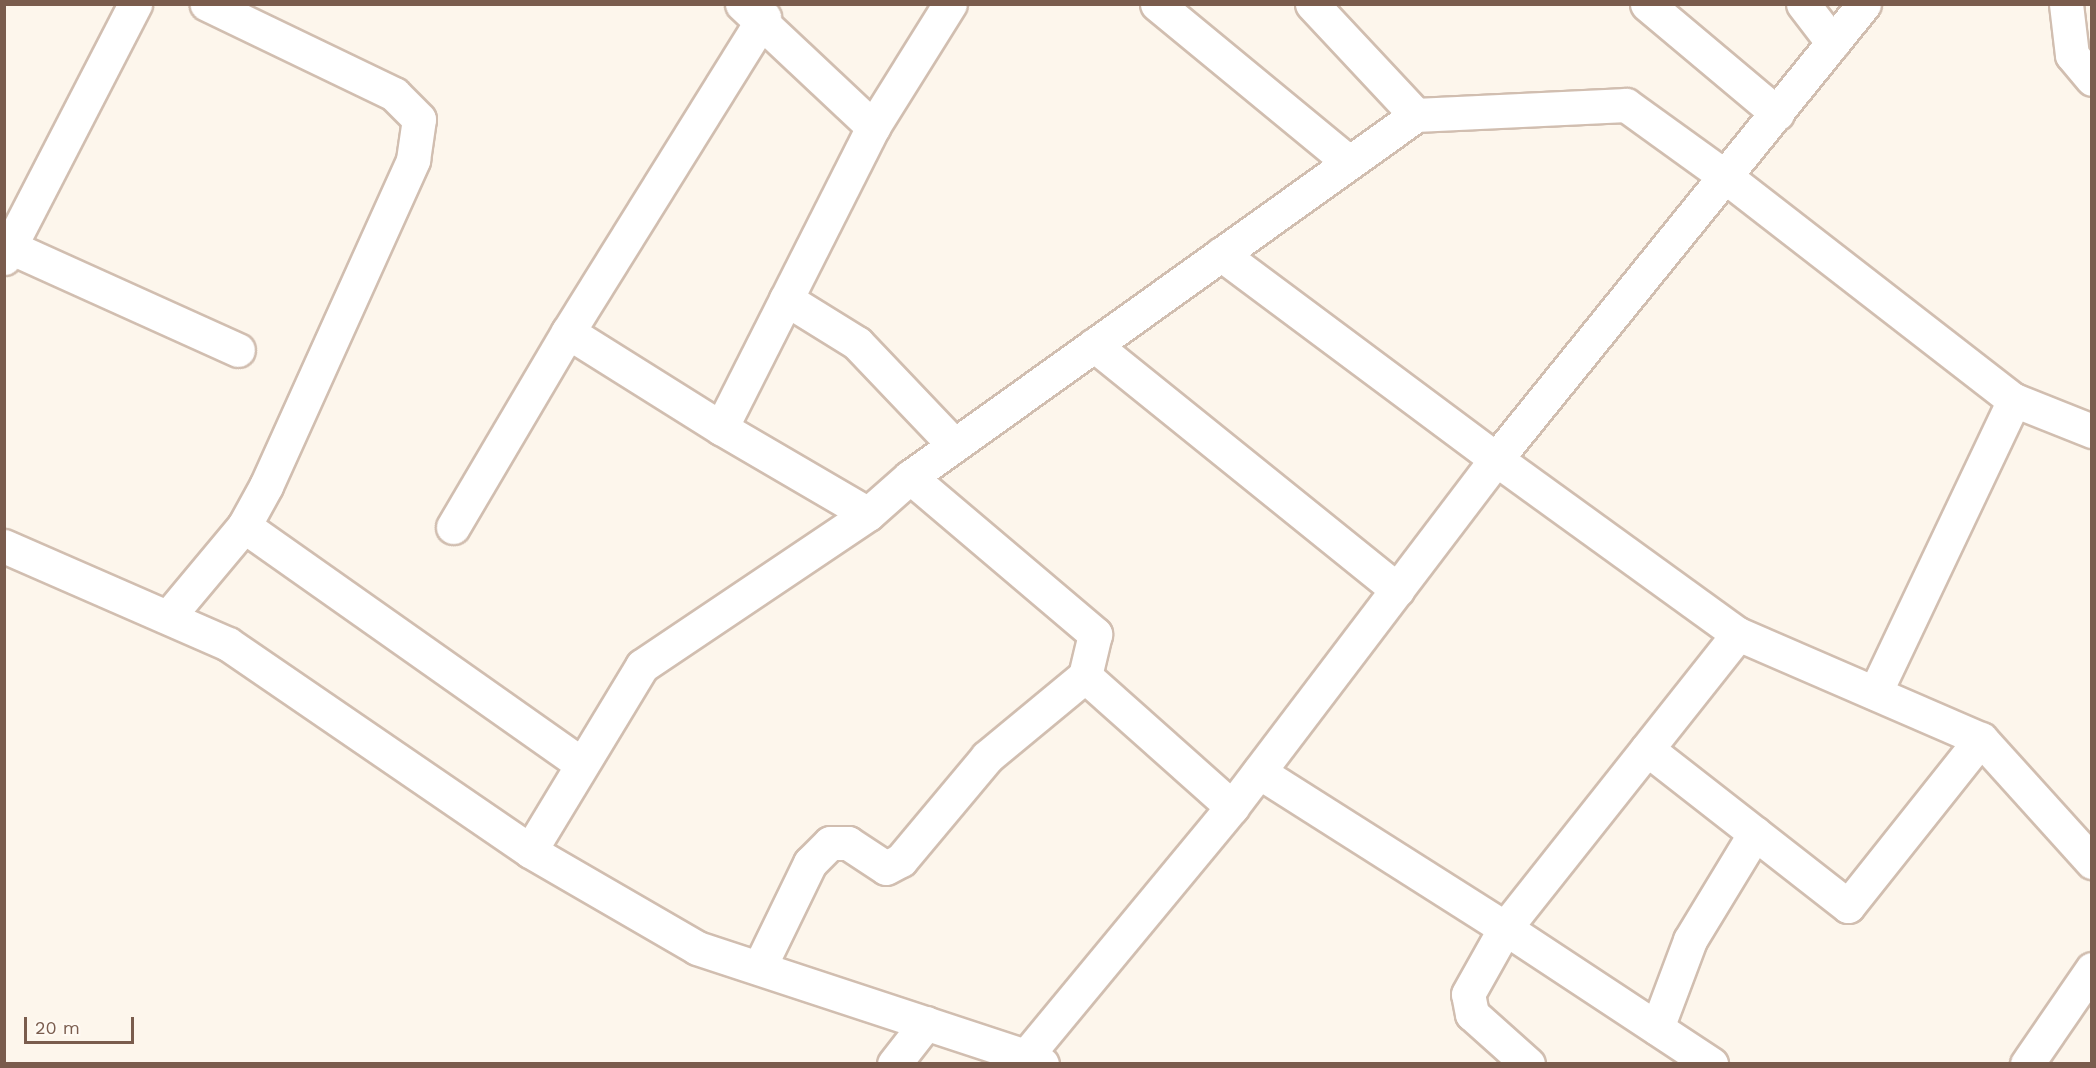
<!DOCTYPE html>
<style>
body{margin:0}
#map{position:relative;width:2096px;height:1068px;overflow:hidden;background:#fdf6ec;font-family:"Work Sans",sans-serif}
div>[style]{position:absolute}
.roads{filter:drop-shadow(2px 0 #d1beb0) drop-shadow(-2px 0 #d1beb0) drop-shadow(0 2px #d1beb0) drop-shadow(0 -2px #d1beb0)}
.minor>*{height:33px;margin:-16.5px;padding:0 16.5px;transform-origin:16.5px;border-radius:16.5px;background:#fff}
span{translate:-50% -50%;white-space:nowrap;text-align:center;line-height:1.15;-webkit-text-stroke:4.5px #fffaf3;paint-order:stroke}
.frame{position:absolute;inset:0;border:6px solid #7a5c4d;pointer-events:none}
.scale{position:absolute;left:24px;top:1017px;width:110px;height:27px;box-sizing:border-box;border:3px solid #7a5c4d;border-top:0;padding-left:8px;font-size:18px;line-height:21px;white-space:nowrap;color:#7a5c4d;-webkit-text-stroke:4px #fffaf3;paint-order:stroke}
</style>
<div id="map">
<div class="roads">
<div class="minor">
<div style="left:742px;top:4px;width:180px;rotate:43.2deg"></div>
<div style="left:1157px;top:4px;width:249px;rotate:39.5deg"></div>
<div style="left:1312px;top:4px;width:152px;rotate:46.9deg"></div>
<div style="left:1647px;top:4px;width:170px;rotate:40deg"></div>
<div style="left:1803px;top:4px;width:49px;rotate:52.4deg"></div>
<div style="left:2066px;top:4px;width:51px;rotate:83.3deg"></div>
<div style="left:2072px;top:55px;width:31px;rotate:50deg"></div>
<div style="left:10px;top:247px;width:250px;rotate:24.3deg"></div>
<div style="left:1221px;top:254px;width:343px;rotate:36.7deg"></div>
<div style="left:1496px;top:459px;width:585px;rotate:-51.03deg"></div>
<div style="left:4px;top:258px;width:286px;rotate:-62.7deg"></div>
<div style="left:786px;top:299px;width:84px;rotate:31.8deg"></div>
<div style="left:857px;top:343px;width:141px;rotate:46.4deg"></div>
<div style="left:568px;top:332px;width:181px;rotate:32.1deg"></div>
<div style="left:721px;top:428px;width:170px;rotate:30.3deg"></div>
<div style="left:868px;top:514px;width:272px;rotate:146.1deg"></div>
<div style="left:642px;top:666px;width:216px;rotate:121.2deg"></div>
<div style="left:530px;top:851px;width:193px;rotate:30.1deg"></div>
<div style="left:697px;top:948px;width:346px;rotate:18.2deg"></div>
<div style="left:1094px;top:345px;width:390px;rotate:38.9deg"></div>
<div style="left:2014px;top:400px;width:84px;rotate:21.7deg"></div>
<div style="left:721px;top:428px;width:337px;rotate:-63.2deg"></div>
<div style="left:873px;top:127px;width:145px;rotate:-58deg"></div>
<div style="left:910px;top:477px;width:622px;rotate:-35.58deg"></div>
<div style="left:1416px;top:115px;width:210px;rotate:-2.7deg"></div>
<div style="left:1626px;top:105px;width:123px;rotate:35.8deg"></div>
<div style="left:1726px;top:177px;width:364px;rotate:37.8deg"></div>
<div style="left:2014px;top:400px;width:324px;rotate:115.4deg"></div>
<div style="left:868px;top:514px;width:56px;rotate:-41.4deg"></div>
<div style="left:910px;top:477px;width:243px;rotate:40.3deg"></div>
<div style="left:1095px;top:634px;width:43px;rotate:103.4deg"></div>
<div style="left:1085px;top:676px;width:197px;rotate:41.7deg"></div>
<div style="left:244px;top:526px;width:413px;rotate:35.2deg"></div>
<div style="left:453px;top:527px;width:226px;rotate:-59.5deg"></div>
<div style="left:568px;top:332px;width:371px;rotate:-58.1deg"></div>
<div style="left:4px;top:546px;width:244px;rotate:23.6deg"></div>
<div style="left:228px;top:644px;width:366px;rotate:34.4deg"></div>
<div style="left:168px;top:617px;width:119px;rotate:-50.1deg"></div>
<div style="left:244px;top:526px;width:46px;rotate:-61.2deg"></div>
<div style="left:266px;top:486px;width:358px;rotate:-65.7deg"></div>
<div style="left:413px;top:160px;width:41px;rotate:-81.7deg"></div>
<div style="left:419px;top:119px;width:35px;rotate:-135deg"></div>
<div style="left:394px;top:94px;width:208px;rotate:-154.3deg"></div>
<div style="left:1647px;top:749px;width:255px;rotate:38deg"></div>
<div style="left:1848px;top:906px;width:213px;rotate:-51.5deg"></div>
<div style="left:1259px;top:772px;width:291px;rotate:32.4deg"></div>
<div style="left:1505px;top:928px;width:375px;rotate:-51.6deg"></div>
<div style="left:759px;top:968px;width:117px;rotate:-64.1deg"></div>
<div style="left:810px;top:863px;width:28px;rotate:-45deg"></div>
<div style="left:830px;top:843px;width:18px"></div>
<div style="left:848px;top:843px;width:45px;rotate:33.3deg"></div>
<div style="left:886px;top:868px;width:17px;rotate:-28deg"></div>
<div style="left:901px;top:860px;width:134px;rotate:-50.1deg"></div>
<div style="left:987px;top:757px;width:127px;rotate:-39.6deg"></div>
<div style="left:1657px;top:1028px;width:94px;rotate:-69.4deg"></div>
<div style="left:1690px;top:940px;width:125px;rotate:-58.7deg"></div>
<div style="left:894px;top:1064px;width:52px;rotate:-52deg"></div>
<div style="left:1042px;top:1064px;width:18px;rotate:-153deg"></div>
<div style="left:1026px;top:1056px;width:323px;rotate:-50.4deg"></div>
<div style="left:1232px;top:807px;width:437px;rotate:-52.8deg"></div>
<div style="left:1496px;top:459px;width:299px;rotate:35.9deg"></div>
<div style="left:1738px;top:634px;width:265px;rotate:23.4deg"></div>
<div style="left:1981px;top:739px;width:166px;rotate:47.9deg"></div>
<div style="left:1528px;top:1064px;width:75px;rotate:-138.2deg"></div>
<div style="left:1472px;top:1014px;width:20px;rotate:-101deg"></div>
<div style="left:1468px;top:994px;width:76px;rotate:-60.7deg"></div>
<div style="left:1505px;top:928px;width:247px;rotate:33.4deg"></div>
<div style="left:2027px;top:1064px;width:115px;rotate:-55.6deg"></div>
</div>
</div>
<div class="frame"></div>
<div class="scale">20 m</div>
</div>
